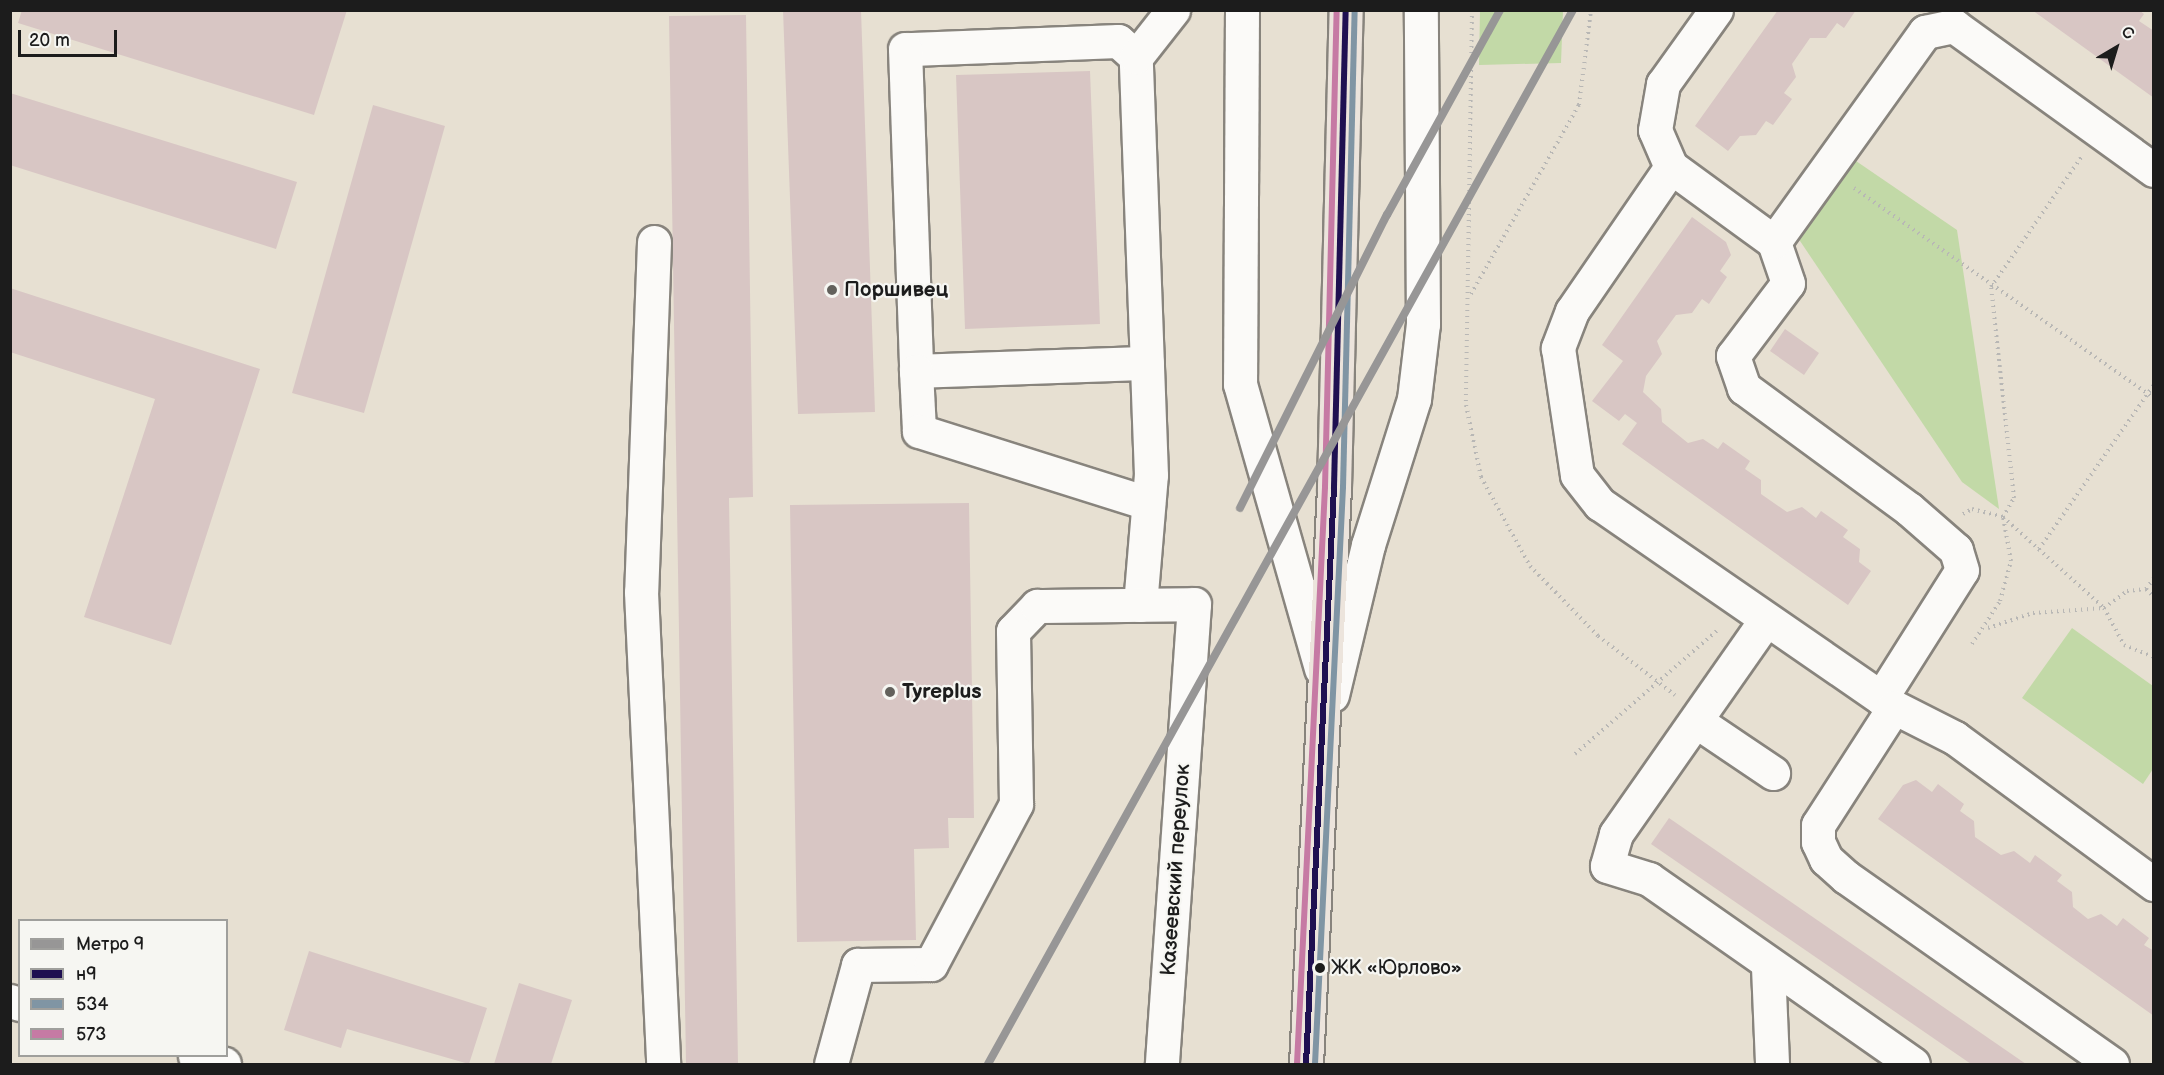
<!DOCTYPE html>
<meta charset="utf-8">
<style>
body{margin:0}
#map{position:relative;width:2164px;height:1075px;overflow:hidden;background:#e7e0d2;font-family:"Balsamiq Sans",sans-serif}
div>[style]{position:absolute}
.green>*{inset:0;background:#c2d9a7}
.building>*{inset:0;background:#d8c6c4}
.path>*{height:4px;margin-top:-2px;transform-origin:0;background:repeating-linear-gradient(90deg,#b8b7b5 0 1.5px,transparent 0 6px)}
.roads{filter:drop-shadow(2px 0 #88847d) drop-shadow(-2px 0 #88847d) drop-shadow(0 2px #88847d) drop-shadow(0 -2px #88847d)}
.minor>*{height:33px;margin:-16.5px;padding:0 16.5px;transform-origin:16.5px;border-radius:16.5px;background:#fbfaf8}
.major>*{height:33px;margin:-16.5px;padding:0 16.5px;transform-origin:16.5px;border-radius:16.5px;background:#ece4dc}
.bus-1>*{height:6px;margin:-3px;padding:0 3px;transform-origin:3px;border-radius:3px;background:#1f1051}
.bus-2>*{height:6px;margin:-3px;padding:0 3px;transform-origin:3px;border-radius:3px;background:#8095a4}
.bus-3>*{height:6px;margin:-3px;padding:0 3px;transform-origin:3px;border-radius:3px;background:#c67aa4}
.metro-1>*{height:8px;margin:-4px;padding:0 4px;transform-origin:4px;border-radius:4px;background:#979696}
.dots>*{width:16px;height:16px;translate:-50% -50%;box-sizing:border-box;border:3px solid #f6f6f2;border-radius:50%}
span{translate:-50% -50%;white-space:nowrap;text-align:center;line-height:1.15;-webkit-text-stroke:4.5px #f6f6f2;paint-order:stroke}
.bus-label{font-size:20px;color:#1c1c1c}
.left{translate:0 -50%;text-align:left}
.poi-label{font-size:21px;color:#1c1c1c;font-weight:700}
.street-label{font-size:21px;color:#1c1c1c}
.frame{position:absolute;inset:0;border:12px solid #1c1c1c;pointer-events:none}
.legend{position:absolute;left:18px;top:919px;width:210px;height:138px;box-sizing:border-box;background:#f6f6f2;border:2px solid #9f9f9c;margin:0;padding:8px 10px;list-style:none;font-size:18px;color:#1c1c1c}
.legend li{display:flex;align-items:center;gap:12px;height:30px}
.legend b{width:30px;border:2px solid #9f9f9c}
.north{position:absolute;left:2086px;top:18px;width:60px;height:60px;-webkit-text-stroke:4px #f6f6f2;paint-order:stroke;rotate:38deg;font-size:16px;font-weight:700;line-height:24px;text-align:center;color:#1c1c1c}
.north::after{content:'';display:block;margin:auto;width:21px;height:27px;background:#1c1c1c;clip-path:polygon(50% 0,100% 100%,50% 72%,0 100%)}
.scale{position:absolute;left:18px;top:30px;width:99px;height:27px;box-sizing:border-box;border:3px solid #1c1c1c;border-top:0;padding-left:8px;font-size:18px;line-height:21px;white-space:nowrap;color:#1c1c1c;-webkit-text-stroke:4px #f6f6f2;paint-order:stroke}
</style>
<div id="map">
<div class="green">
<div style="clip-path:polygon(1480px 11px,1563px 11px,1561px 63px,1479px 65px)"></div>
<div style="clip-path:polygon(1856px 161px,1957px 230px,1999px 509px,1962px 482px,1798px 238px)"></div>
<div style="clip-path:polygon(2072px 628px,2153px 686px,2153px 769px,2143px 784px,2022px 698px)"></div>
</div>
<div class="building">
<div style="clip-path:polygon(22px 10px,347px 10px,314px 115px,18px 23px)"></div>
<div style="clip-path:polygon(783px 10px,861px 10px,875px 412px,798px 414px)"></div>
<div style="clip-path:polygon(1778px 10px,1856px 10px,1844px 28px,1837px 23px,1826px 38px,1810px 38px,1792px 64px,1796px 77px,1784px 93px,1792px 99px,1773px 125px,1766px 121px,1756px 135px,1740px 136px,1728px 151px,1695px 126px)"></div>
<div style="clip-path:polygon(2032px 10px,2139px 10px,2144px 14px,2139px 21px,2154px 31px,2154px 98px)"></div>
<div style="clip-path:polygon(746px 15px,753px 497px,729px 498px,738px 1064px,686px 1064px,669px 16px)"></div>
<div style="clip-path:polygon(1090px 71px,1100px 324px,965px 329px,956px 75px)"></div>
<div style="clip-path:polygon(10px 93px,297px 182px,276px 249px,10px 165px)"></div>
<div style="clip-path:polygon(373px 105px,445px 126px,364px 413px,292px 393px)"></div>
<div style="clip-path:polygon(1692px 217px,1726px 242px,1731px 255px,1720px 271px,1727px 277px,1709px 304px,1702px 299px,1692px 313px,1676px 315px,1657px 341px,1662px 354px,1646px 376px,1643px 392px,1661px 409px,1662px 422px,1688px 443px,1703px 439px,1718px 449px,1723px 442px,1750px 461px,1745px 469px,1761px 480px,1761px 494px,1787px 512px,1802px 507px,1816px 518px,1821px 511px,1848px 530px,1843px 537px,1860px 549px,1859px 562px,1871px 571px,1848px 605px,1622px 444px,1637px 423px,1625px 414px,1619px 421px,1592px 401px,1623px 361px,1602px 345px)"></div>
<div style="clip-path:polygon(10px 288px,260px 369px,171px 645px,84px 617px,155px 399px,10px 352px)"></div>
<div style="clip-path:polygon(1785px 329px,1819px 353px,1804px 375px,1770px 351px)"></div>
<div style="clip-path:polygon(969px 503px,974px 818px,948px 818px,949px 848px,914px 849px,916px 940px,797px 942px,790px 505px)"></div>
<div style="clip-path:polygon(1916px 780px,1932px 792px,1938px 784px,1964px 804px,1960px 811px,1974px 821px,1975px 837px,2001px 855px,2014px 851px,2030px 863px,2035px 855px,2062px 875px,2057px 881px,2072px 892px,2073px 907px,2088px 919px,2101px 914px,2117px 926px,2123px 918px,2149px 938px,2144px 945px,2154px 951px,2154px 1016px,1878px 819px,1903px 785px)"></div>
<div style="clip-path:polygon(1669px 818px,2026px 1064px,1971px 1064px,1651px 844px)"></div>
<div style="clip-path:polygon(309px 951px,487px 1008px,469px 1064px,347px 1029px,341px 1048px,284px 1030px)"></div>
<div style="clip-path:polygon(519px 983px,572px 1000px,551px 1064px,494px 1064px)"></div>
</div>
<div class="path">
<div style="left:1472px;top:10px;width:395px;rotate:90.9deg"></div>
<div style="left:1466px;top:405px;width:74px;rotate:78.2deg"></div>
<div style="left:1481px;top:477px;width:102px;rotate:61.2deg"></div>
<div style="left:1530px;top:566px;width:98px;rotate:45.8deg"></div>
<div style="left:1598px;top:636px;width:97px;rotate:37.5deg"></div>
<div style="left:1854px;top:188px;width:366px;rotate:35deg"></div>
<div style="left:1471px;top:294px;width:218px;rotate:-60.3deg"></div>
<div style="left:1579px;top:105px;width:96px;rotate:-82.8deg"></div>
<div style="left:1963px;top:514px;width:10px;rotate:-29deg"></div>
<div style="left:1972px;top:509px;width:32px;rotate:14deg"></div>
<div style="left:2003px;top:517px;width:22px;rotate:-60deg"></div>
<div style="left:2014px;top:498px;width:212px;rotate:-96.2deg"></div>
<div style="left:1991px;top:287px;width:160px;rotate:-55.2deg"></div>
<div style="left:2039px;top:549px;width:200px;rotate:-55deg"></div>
<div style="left:2146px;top:589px;width:14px;rotate:-54deg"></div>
<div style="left:1988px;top:628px;width:47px;rotate:-18.4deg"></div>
<div style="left:2033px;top:613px;width:71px;rotate:-4deg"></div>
<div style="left:2104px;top:608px;width:42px;rotate:61.6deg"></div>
<div style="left:2124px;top:645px;width:32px;rotate:22deg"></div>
<div style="left:1972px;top:644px;width:51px;rotate:-56.9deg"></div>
<div style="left:2000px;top:601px;width:41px;rotate:-74.6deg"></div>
<div style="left:2011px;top:561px;width:45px;rotate:-100.3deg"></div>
<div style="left:2003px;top:517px;width:136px;rotate:42deg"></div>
<div style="left:2104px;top:608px;width:29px;rotate:-36deg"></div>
<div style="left:2127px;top:591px;width:19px;rotate:-6deg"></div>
<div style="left:2146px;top:589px;width:11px;rotate:45deg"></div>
<div style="left:1575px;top:754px;width:191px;rotate:-41deg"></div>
</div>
<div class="roads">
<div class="minor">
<div style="left:1242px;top:10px;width:374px;rotate:90.3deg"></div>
<div style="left:1240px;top:384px;width:296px;rotate:74.1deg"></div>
<div style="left:1136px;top:57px;width:24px;rotate:-138deg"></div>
<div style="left:1118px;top:41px;width:213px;rotate:177.8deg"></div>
<div style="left:905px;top:49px;width:322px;rotate:88deg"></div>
<div style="left:916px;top:371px;width:231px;rotate:-2deg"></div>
<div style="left:1671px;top:167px;width:175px;rotate:124.5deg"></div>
<div style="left:1572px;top:311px;width:40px;rotate:111deg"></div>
<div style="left:1558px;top:348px;width:128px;rotate:81.5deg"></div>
<div style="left:1577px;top:475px;width:37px;rotate:52deg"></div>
<div style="left:1600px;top:504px;width:341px;rotate:34.6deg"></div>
<div style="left:1881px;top:698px;width:151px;rotate:-57.7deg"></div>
<div style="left:1962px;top:570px;width:21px;rotate:-107deg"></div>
<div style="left:1956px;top:550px;width:62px;rotate:-138.9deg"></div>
<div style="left:1909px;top:509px;width:205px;rotate:-143.7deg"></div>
<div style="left:1744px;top:388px;width:34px;rotate:-109deg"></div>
<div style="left:1733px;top:356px;width:91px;rotate:-53deg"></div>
<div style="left:1788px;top:283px;width:43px;rotate:-108.9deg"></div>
<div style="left:1774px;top:242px;width:127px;rotate:-143.9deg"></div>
<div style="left:1671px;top:167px;width:40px;rotate:-113.4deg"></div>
<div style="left:1655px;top:130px;width:47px;rotate:-80.1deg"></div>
<div style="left:1663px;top:84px;width:91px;rotate:-54.4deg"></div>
<div style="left:654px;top:242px;width:350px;rotate:92.1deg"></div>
<div style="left:641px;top:592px;width:473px;rotate:87.3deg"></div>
<div style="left:1774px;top:242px;width:259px;rotate:-54.3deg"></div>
<div style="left:1925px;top:32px;width:30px;rotate:-12deg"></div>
<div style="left:1954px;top:26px;width:246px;rotate:35.8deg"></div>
<div style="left:916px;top:371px;width:60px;rotate:87.1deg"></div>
<div style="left:919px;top:431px;width:240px;rotate:17.5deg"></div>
<div style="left:1140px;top:605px;width:130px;rotate:-85.2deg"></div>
<div style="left:1151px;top:475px;width:418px;rotate:-92.1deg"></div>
<div style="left:1136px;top:57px;width:60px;rotate:-51.8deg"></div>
<div style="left:1765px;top:621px;width:260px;rotate:125deg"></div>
<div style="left:1616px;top:834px;width:33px;rotate:106deg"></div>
<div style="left:1607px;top:866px;width:44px;rotate:17.2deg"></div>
<div style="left:1649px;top:879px;width:322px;rotate:35deg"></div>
<div style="left:1332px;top:695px;width:154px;rotate:-76.5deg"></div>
<div style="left:1368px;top:545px;width:153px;rotate:-72.5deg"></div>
<div style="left:1414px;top:399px;width:76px;rotate:-83.2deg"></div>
<div style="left:1423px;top:324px;width:314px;rotate:-90.4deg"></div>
<div style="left:1696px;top:721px;width:93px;rotate:34deg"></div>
<div style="left:1768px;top:967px;width:97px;rotate:87.6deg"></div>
<div style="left:10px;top:1001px;width:10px;rotate:17deg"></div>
<div style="left:195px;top:1056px;width:30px;rotate:15deg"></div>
<div style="left:831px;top:1064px;width:103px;rotate:-74.7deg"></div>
<div style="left:858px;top:965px;width:73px;rotate:-0.8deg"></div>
<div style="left:931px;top:964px;width:181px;rotate:-62deg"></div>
<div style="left:1016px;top:804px;width:173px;rotate:-91deg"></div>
<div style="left:1013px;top:631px;width:35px;rotate:-46deg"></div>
<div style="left:1037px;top:606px;width:157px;rotate:-0.7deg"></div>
<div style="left:1194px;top:604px;width:461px;rotate:94deg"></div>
<div style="left:2112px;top:1064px;width:325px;rotate:-144.9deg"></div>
<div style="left:1846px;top:877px;width:27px;rotate:-138deg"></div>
<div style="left:1826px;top:859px;width:19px;rotate:-115deg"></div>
<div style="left:1818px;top:842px;width:17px;rotate:-90deg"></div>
<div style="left:1818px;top:825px;width:140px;rotate:-57.2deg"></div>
<div style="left:1894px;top:707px;width:68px;rotate:26.9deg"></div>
<div style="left:1955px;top:738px;width:247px;rotate:36.3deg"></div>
</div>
<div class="major">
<div style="left:1306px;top:1064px;width:578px;rotate:-87.22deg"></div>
<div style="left:1334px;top:487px;width:477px;rotate:-88.6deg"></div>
</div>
</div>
<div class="bus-1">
<div style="left:1306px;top:1064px;width:578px;rotate:-87.22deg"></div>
<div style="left:1334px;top:487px;width:477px;rotate:-88.6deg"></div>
</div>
<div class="bus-2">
<div style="left:1315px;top:1064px;width:578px;rotate:-87.22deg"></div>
<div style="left:1343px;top:487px;width:477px;rotate:-88.6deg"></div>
</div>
<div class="bus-3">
<div style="left:1297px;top:1064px;width:578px;rotate:-87.22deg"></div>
<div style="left:1325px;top:487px;width:477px;rotate:-88.6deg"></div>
</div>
<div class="metro-1">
<div style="left:1240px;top:508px;width:328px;rotate:-63.4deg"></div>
<div style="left:1387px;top:215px;width:234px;rotate:-61.1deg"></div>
<div style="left:988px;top:1064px;width:1205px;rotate:-60.97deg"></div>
</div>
<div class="dots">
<div style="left:832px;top:290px;background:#63615c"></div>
<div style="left:890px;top:692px;background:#63615c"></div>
<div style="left:1320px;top:968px;background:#1c1c1c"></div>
</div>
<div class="bus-label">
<span class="left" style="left:1331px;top:968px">ЖК «Юрлово»</span>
</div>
<div class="poi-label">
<span class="left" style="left:844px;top:290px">Поршивец</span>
<span class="left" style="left:902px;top:692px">Tyreplus</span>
</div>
<div class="street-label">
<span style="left:1176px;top:870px;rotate:-86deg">Казеевский переулок</span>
</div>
<div class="frame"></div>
<ul class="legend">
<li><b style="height:8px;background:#979696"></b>Метро 9</li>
<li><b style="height:8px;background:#1f1051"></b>н9</li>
<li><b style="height:8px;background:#8095a4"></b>534</li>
<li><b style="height:8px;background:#c67aa4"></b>573</li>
</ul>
<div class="north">С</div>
<div class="scale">20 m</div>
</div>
